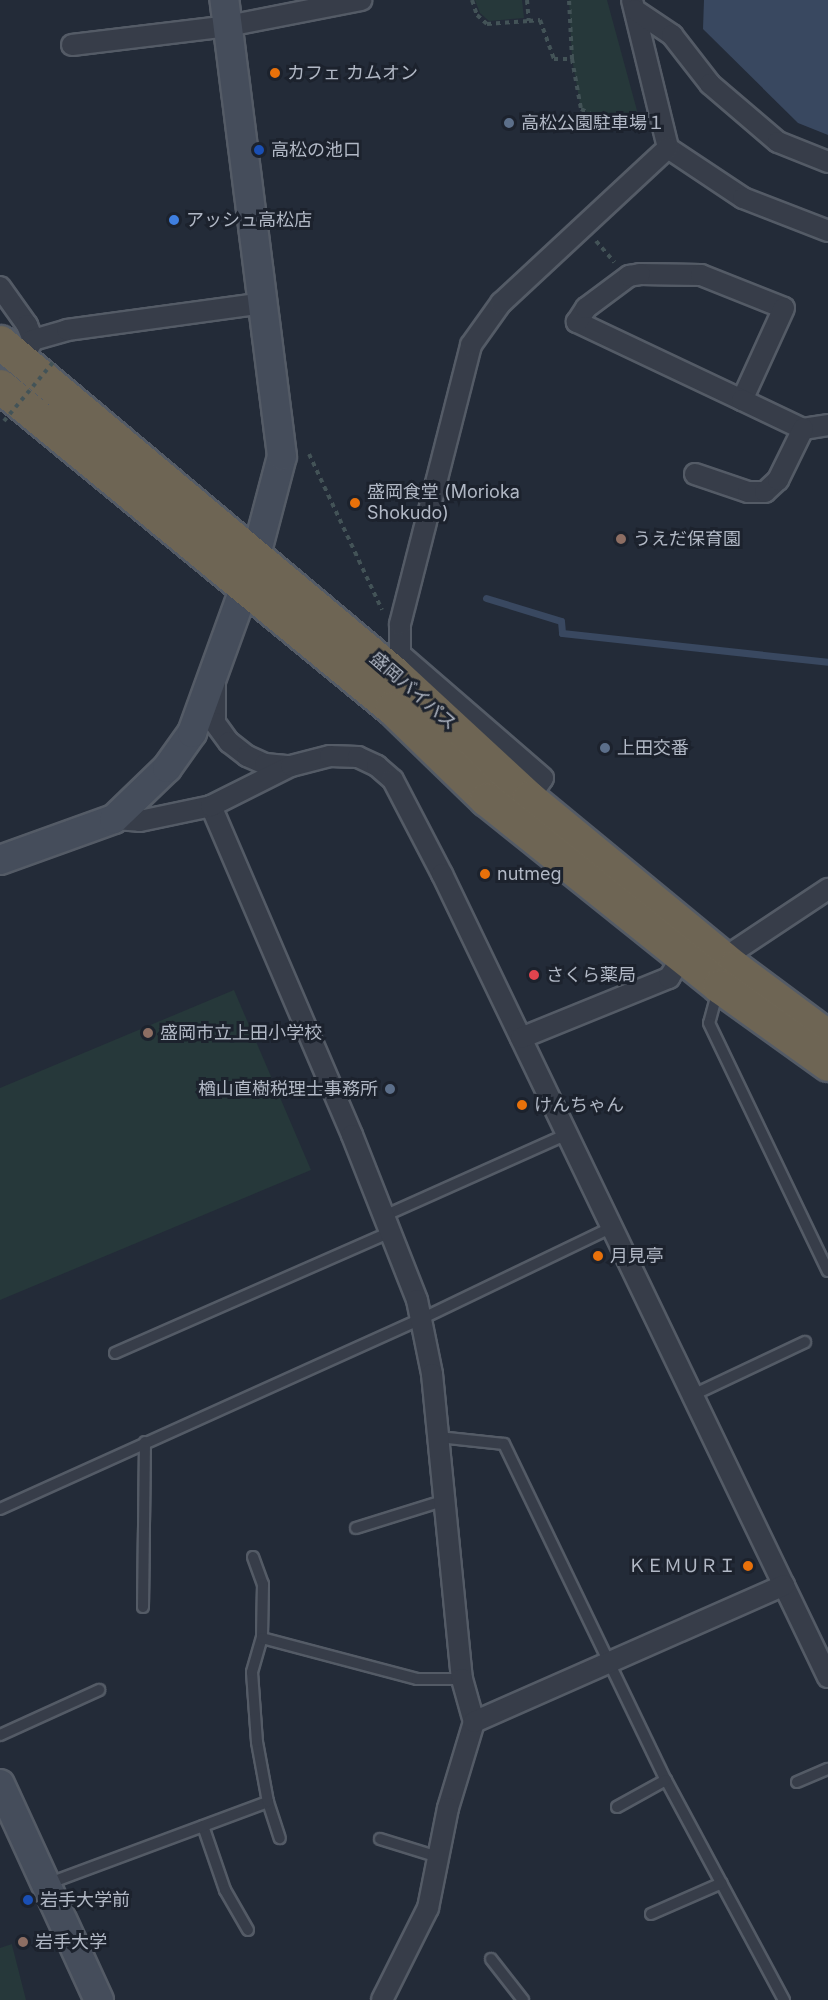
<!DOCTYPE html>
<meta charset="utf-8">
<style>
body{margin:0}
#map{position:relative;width:828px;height:2000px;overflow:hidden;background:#232b38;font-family:Inter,"Noto Sans JP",sans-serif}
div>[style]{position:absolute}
.green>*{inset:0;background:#26383a}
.water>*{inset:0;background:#394860}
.stream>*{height:7px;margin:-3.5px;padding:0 3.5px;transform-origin:3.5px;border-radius:3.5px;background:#394860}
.path>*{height:4px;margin-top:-2px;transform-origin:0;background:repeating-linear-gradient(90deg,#435357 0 4.5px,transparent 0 9px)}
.roads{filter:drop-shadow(2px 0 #545b66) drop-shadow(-2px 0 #545b66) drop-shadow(0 2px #545b66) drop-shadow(0 -2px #545b66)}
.lane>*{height:10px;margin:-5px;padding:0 5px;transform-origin:5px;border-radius:5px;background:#373d49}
.street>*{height:20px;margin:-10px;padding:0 10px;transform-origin:10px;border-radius:10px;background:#373d49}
.secondary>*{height:28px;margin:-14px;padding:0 14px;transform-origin:14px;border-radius:14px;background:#454d5b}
.highway>*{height:33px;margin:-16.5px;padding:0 16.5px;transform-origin:16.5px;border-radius:16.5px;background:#6e6554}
.path-bridge>*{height:4px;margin-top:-2px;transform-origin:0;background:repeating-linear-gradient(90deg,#435357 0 4.5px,transparent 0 9px)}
.dots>*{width:16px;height:16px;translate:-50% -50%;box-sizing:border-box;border:3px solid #1c222d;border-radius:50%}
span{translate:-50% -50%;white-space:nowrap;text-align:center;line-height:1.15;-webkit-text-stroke:6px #1c222d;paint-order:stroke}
.poi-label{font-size:18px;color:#b1b8c5}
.left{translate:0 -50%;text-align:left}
.right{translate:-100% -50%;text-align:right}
.street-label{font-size:18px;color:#b1b8c5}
</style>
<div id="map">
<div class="green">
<div style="clip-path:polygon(475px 0,522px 0,524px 18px,489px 21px,480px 13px)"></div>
<div style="clip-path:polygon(569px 0,607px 0,642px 129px,617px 127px,581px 109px,572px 59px)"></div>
<div style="clip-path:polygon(234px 990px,311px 1170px,0 1300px,0 1088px)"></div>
<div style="clip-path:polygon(12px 1944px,12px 1945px,26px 2000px,0 2000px,0 1948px)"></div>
</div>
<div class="water">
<div style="clip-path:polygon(704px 0,828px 0,828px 135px,798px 123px,703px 29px)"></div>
</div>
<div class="stream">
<div style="left:486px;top:598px;width:78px;rotate:17deg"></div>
<div style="left:561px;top:621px;width:12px;rotate:85deg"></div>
<div style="left:562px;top:633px;width:268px;rotate:6.2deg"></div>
</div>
<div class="path">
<div style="left:472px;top:0;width:16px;rotate:72deg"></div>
<div style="left:477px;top:15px;width:13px;rotate:42deg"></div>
<div style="left:487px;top:24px;width:42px;rotate:-4.1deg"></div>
<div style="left:527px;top:0;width:21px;rotate:85deg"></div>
<div style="left:529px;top:21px;width:11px;rotate:-5deg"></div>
<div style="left:540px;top:20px;width:41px;rotate:70.3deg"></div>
<div style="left:554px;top:59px;width:18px"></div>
<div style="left:572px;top:59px;width:59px;rotate:-92.9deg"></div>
<div style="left:572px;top:59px;width:51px;rotate:79.8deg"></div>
<div style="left:581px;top:109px;width:40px;rotate:26.6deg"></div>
<div style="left:617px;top:127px;width:25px;rotate:5deg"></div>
<div style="left:596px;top:241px;width:28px;rotate:49deg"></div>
<div style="left:309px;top:454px;width:172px;rotate:64.9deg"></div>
</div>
<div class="roads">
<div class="lane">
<div style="left:718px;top:990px;width:34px;rotate:105deg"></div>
<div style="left:709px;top:1023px;width:275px;rotate:64.4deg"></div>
<div style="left:384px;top:1216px;width:201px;rotate:-24.1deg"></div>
<div style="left:115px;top:1353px;width:300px;rotate:-23.7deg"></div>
<div style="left:693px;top:1395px;width:124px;rotate:-25.3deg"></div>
<div style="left:439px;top:1437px;width:65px;rotate:6.1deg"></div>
<div style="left:504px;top:1444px;width:373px;rotate:64.3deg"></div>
<div style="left:666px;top:1780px;width:250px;rotate:61.8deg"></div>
<div style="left:0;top:1509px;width:462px;rotate:-24.3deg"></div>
<div style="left:421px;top:1319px;width:212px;rotate:-25.7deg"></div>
<div style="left:356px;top:1528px;width:94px;rotate:-17.3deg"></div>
<div style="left:253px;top:1557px;width:29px;rotate:70deg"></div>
<div style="left:263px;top:1584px;width:54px;rotate:91.1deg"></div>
<div style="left:143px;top:1607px;width:165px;rotate:-89.3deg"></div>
<div style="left:0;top:1735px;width:109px;rotate:-24.4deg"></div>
<div style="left:797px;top:1782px;width:34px;rotate:-23deg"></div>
<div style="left:268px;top:1802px;width:38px;rotate:72deg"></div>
<div style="left:617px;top:1807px;width:56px;rotate:-28.9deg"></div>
<div style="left:203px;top:1826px;width:68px;rotate:71deg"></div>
<div style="left:225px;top:1890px;width:46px;rotate:60.1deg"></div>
<div style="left:380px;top:1839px;width:61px;rotate:17.2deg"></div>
<div style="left:47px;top:1884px;width:236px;rotate:-20.4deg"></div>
<div style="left:268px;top:1802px;width:61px;rotate:-100.4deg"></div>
<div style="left:257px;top:1742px;width:70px;rotate:-94.1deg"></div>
<div style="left:252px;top:1672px;width:35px;rotate:-74deg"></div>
<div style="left:262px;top:1638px;width:160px;rotate:14.8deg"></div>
<div style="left:417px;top:1679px;width:45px"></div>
<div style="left:651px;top:1914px;width:77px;rotate:-23.6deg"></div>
<div style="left:491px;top:1959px;width:52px;rotate:52deg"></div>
</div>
<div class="street">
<div style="left:632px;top:0;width:152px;rotate:76.3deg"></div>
<div style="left:668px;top:148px;width:90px;rotate:33.7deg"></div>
<div style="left:743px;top:198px;width:91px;rotate:21.2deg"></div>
<div style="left:635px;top:10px;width:45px;rotate:34deg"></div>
<div style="left:672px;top:35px;width:62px;rotate:52.2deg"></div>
<div style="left:710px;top:84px;width:89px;rotate:40.5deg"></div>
<div style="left:778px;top:142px;width:54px;rotate:21.8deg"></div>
<div style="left:72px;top:45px;width:157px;rotate:-6.9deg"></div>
<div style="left:228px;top:26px;width:136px;rotate:-11.1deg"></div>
<div style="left:640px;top:274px;width:61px;rotate:0.9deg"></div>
<div style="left:701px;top:275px;width:89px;rotate:21.7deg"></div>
<div style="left:784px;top:308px;width:101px;rotate:114.5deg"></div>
<div style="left:742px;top:400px;width:183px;rotate:-154.7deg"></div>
<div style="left:577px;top:322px;width:17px;rotate:-57deg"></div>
<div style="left:586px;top:308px;width:54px;rotate:-36.7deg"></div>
<div style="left:629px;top:276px;width:11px;rotate:-10deg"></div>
<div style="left:0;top:287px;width:47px;rotate:54.6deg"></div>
<div style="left:27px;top:325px;width:16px;rotate:68deg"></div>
<div style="left:33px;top:340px;width:13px;rotate:119deg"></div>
<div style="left:33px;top:340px;width:35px;rotate:-16deg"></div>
<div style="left:67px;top:330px;width:198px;rotate:-7.8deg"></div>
<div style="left:742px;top:400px;width:68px;rotate:25.4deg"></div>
<div style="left:803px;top:429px;width:25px;rotate:-9deg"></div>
<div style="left:695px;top:474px;width:56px;rotate:18.8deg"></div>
<div style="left:748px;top:492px;width:17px"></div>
<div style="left:765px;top:492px;width:18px;rotate:-43deg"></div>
<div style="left:778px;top:480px;width:57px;rotate:-63.9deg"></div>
<div style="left:215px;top:683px;width:40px;rotate:90deg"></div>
<div style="left:215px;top:723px;width:24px;rotate:54deg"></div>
<div style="left:229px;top:742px;width:23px;rotate:38deg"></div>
<div style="left:247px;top:756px;width:20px;rotate:24deg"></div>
<div style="left:265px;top:764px;width:24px;rotate:5deg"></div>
<div style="left:529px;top:798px;width:24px;rotate:-55deg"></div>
<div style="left:543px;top:778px;width:189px;rotate:-139.1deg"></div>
<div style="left:400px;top:654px;width:30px;rotate:-90deg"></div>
<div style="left:400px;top:624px;width:288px;rotate:-75.7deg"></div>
<div style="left:471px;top:345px;width:52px;rotate:-54.5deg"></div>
<div style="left:501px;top:303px;width:228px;rotate:-42.9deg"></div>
<div style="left:211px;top:806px;width:358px;rotate:66.8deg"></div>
<div style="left:352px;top:1135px;width:177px;rotate:68.5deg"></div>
<div style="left:417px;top:1300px;width:76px;rotate:78.5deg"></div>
<div style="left:432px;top:1374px;width:306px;rotate:84.4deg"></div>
<div style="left:462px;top:1679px;width:45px;rotate:74.4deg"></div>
<div style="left:474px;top:1722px;width:90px;rotate:106.8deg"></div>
<div style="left:448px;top:1808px;width:102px;rotate:101.3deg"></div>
<div style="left:428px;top:1908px;width:103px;rotate:116.6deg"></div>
<div style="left:114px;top:819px;width:26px;rotate:4deg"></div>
<div style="left:140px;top:821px;width:73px;rotate:-11.9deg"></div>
<div style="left:211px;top:806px;width:89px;rotate:-26.6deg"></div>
<div style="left:291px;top:766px;width:40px;rotate:-14.4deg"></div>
<div style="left:330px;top:756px;width:28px;rotate:2deg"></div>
<div style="left:358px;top:757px;width:21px;rotate:25deg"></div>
<div style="left:377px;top:766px;width:21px;rotate:41deg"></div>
<div style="left:393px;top:780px;width:106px;rotate:62.5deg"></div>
<div style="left:442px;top:874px;width:891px;rotate:64.33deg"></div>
<div style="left:715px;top:964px;width:136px;rotate:-33.6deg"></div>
<div style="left:521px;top:1038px;width:160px;rotate:-22.1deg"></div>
<div style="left:669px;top:978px;width:26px;rotate:-58deg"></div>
<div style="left:474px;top:1722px;width:339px;rotate:-23.8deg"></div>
</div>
<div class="secondary">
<div style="left:0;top:860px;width:121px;rotate:-19.8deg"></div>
<div style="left:114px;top:819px;width:74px;rotate:-43.9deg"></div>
<div style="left:167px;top:768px;width:43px;rotate:-54.5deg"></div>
<div style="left:192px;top:733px;width:185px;rotate:-70.1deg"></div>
<div style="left:255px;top:559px;width:106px;rotate:-75.3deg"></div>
<div style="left:282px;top:456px;width:460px;rotate:-97.2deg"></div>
<div style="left:0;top:1784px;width:238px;rotate:65.4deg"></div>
</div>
<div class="highway">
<div style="left:0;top:342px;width:515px;rotate:40.03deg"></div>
<div style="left:394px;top:673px;width:184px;rotate:42.8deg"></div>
<div style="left:529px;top:798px;width:266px;rotate:39.5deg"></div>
<div style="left:734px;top:967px;width:117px;rotate:36.7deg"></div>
<div style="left:0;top:386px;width:507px;rotate:39.4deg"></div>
<div style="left:392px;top:708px;width:131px;rotate:44.1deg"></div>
<div style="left:486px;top:799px;width:299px;rotate:38.7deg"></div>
<div style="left:719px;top:986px;width:134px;rotate:35.6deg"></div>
</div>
</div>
<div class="path-bridge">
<div style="left:4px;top:421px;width:80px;rotate:-50.1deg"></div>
</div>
<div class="dots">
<div style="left:275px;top:73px;background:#e8710a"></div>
<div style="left:509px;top:123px;background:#5c6f8a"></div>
<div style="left:259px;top:150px;background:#1a4fb4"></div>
<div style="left:174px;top:220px;background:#3f7fe0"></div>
<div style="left:355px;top:503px;background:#e8710a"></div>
<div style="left:621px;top:539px;background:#8d6e63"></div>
<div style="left:605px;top:748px;background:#5c6f8a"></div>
<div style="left:485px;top:874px;background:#e8710a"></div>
<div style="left:534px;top:975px;background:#e0444e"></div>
<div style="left:148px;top:1033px;background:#8d6e63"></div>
<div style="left:390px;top:1089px;background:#5c6f8a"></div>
<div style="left:522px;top:1105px;background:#e8710a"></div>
<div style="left:598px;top:1256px;background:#e8710a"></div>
<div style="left:748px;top:1566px;background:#e8710a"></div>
<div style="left:28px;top:1900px;background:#1a4fb4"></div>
<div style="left:23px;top:1942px;background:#8d6e63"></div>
</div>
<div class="poi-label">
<span class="left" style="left:287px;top:73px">カフェ カムオン</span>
<span class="left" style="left:521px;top:123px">高松公園駐車場１</span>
<span class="left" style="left:271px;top:150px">高松の池口</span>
<span class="left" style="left:186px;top:220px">アッシュ高松店</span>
<span class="left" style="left:367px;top:503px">盛岡食堂 (Morioka<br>Shokudo)</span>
<span class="left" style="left:633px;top:539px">うえだ保育園</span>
<span class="left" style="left:617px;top:748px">上田交番</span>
<span class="left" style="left:497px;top:874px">nutmeg</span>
<span class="left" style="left:546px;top:975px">さくら薬局</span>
<span class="left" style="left:160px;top:1033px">盛岡市立上田小学校</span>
<span class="right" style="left:378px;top:1089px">楢山直樹税理士事務所</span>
<span class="left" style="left:534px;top:1105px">けんちゃん</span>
<span class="left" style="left:610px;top:1256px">月見亭</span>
<span class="right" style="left:736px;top:1566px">ＫＥＭＵＲＩ</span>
<span class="left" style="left:40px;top:1900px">岩手大学前</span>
<span class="left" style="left:35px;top:1942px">岩手大学</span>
</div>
<div class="street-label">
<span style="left:413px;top:691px;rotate:41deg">盛岡バイパス</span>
</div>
</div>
